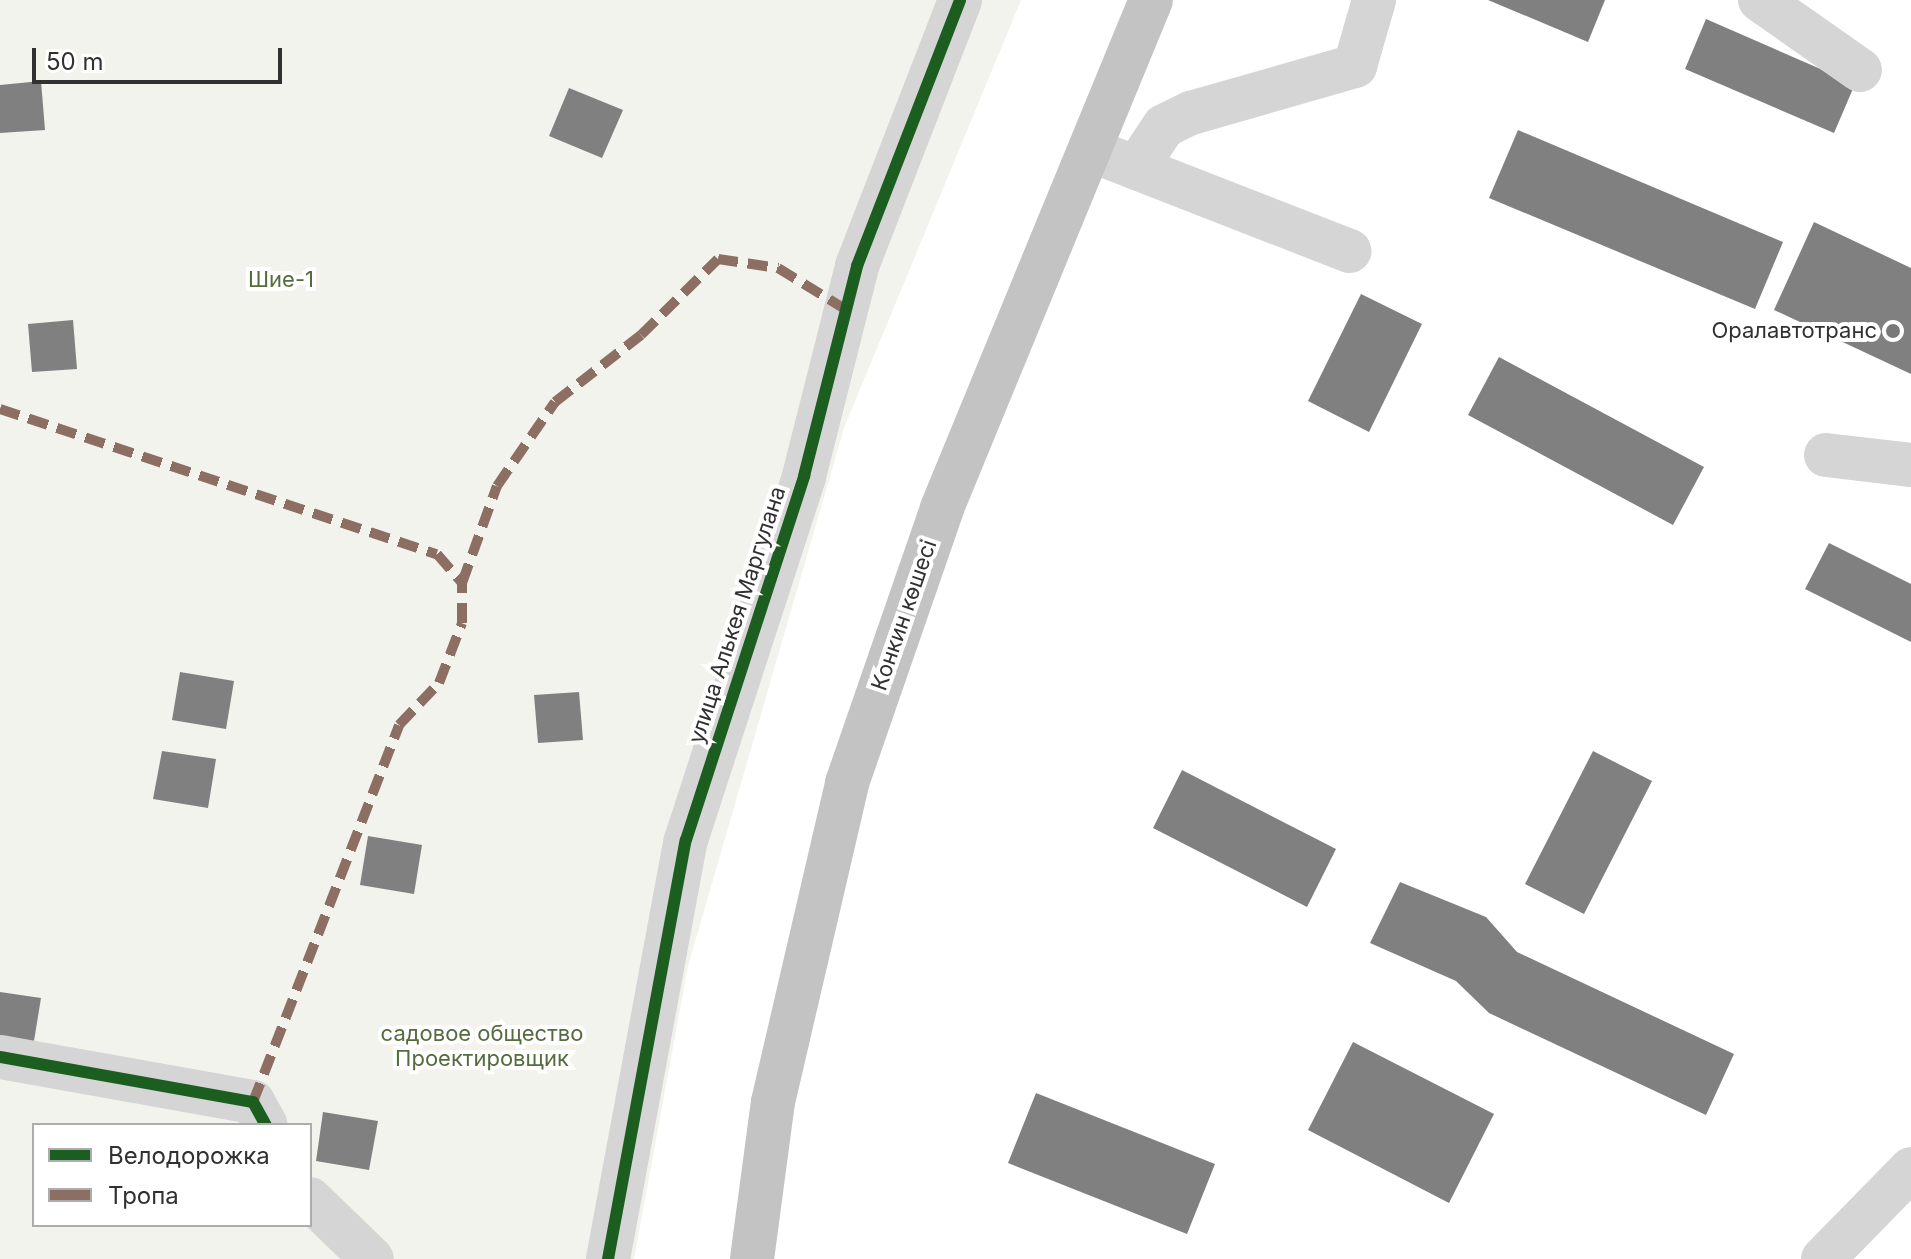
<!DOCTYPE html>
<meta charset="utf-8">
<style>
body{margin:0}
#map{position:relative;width:1911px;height:1259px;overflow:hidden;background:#fff;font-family:Inter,sans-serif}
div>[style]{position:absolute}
.green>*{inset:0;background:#f1f3ec}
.building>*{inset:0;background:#808080}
.minor>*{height:44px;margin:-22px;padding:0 22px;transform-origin:22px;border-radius:22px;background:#d5d5d5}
.highway>*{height:44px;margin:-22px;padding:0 22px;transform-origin:22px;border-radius:22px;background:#c3c3c3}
.quiet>*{height:10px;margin-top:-5px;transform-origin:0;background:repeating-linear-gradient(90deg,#8d6e63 0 20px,transparent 0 30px)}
.cycleway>*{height:12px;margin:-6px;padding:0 6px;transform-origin:6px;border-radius:6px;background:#1b5e20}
.dots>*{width:22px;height:22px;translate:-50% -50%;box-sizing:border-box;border:4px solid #fff;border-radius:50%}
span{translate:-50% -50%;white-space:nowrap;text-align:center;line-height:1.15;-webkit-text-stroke:8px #fff;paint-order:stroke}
.park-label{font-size:22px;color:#566c3f}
.poi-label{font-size:22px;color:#313131}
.right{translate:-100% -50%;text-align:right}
.street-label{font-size:22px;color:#313131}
.legend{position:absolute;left:32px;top:1123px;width:280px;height:104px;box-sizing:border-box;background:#fff;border:2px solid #adadad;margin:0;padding:10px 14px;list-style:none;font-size:24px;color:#313131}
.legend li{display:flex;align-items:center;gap:16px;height:40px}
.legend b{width:40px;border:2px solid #adadad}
.scale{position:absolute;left:32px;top:48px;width:250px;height:36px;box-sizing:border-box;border:4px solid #313131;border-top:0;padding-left:10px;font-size:24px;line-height:28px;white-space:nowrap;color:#313131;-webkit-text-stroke:6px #fff;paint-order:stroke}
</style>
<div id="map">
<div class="green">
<div style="clip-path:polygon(evenodd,0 0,1021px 0,844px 428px,688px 966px,634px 1259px,0 1259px,0 0,34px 1125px,310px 1125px,310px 1225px,34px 1225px,34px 1125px)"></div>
</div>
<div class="building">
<div style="clip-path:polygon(1488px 0,1605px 0,1588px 42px)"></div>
<div style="clip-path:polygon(1706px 19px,1855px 84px,1834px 133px,1685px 69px)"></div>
<div style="clip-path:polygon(41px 81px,45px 130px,0 133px,0 85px)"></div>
<div style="clip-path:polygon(569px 88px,623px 110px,602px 158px,549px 136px)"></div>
<div style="clip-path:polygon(1518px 130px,1783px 242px,1755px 309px,1489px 198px)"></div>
<div style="clip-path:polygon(1814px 222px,1911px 268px,1911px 374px,1774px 310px)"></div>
<div style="clip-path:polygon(1361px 294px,1422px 324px,1369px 432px,1308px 401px)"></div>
<div style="clip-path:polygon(73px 320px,77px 369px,32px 372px,28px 324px)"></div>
<div style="clip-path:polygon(1499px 357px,1704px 467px,1673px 525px,1468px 415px)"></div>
<div style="clip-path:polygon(1829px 543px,1911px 584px,1911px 642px,1805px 589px)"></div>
<div style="clip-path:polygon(180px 672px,234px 681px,226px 729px,172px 720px)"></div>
<div style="clip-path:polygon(579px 692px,583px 740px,538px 743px,534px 695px)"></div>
<div style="clip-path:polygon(162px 751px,216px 759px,208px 808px,153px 799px)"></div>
<div style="clip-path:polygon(1593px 751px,1652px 781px,1584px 914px,1525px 884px)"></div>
<div style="clip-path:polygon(1182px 770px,1336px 849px,1307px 907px,1153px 828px)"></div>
<div style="clip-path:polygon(368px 836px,422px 845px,414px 894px,360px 885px)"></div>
<div style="clip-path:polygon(1400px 882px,1486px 917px,1517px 952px,1734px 1054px,1706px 1115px,1489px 1013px,1456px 981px,1370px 943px)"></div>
<div style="clip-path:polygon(0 992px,41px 998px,33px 1047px,0 1041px)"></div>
<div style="clip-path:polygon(1353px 1042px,1494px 1114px,1449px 1203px,1308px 1130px)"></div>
<div style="clip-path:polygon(1036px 1093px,1215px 1164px,1187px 1234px,1008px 1163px)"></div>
<div style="clip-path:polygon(323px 1112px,378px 1121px,369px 1170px,316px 1161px)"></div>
</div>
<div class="minor">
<div style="left:1760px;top:0;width:122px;rotate:35deg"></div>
<div style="left:1111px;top:158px;width:256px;rotate:21.3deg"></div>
<div style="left:1136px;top:168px;width:50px;rotate:-56.3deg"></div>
<div style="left:1164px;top:126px;width:30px;rotate:-26deg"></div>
<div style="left:1191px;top:113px;width:171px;rotate:-16deg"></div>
<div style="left:1355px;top:66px;width:69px;rotate:-73.9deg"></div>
<div style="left:1826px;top:455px;width:86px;rotate:6.7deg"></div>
<div style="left:0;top:1057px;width:257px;rotate:10.1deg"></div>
<div style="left:253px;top:1102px;width:26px;rotate:61deg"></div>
<div style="left:310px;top:1199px;width:86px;rotate:44.1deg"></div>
<div style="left:608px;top:1259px;width:426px;rotate:-79.5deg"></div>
<div style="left:686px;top:840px;width:383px;rotate:-72deg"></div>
<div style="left:804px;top:476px;width:217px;rotate:-75.8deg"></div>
<div style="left:857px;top:266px;width:285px;rotate:-68.8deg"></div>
<div style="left:1823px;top:1259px;width:126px;rotate:-45.6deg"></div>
</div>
<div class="highway">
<div style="left:752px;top:1259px;width:158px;rotate:-82.4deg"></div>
<div style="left:773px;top:1102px;width:327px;rotate:-76.9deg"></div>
<div style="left:847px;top:783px;width:291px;rotate:-70.9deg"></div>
<div style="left:942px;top:508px;width:549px;rotate:-67.64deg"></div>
</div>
<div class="quiet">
<div style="left:0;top:409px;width:460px;rotate:18.4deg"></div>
<div style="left:437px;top:554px;width:38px;rotate:49deg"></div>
<div style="left:253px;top:1102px;width:404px;rotate:-68.8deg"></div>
<div style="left:399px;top:725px;width:58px;rotate:-46.4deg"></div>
<div style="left:439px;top:683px;width:64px;rotate:-69deg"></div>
<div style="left:462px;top:623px;width:40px;rotate:-90deg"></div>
<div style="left:462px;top:583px;width:103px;rotate:-70.2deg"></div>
<div style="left:497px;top:486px;width:102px;rotate:-55.4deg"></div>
<div style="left:555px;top:402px;width:109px;rotate:-37.9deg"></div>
<div style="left:641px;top:335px;width:108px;rotate:-44.6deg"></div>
<div style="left:718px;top:259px;width:61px;rotate:8.5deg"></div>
<div style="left:778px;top:268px;width:79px;rotate:31.5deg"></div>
</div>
<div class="cycleway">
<div style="left:0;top:1057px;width:257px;rotate:10.1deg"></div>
<div style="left:253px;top:1102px;width:26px;rotate:61deg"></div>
<div style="left:608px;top:1259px;width:426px;rotate:-79.5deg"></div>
<div style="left:686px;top:840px;width:383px;rotate:-72deg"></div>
<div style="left:804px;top:476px;width:217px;rotate:-75.8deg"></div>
<div style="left:857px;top:266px;width:285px;rotate:-68.8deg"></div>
</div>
<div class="dots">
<div style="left:1893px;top:331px;background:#797979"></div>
</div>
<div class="park-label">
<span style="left:281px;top:280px">Шие-1</span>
<span style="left:482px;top:1046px">садовое общество<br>Проектировщик</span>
</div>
<div class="poi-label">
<span class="right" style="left:1877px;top:331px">Оралавтотранс</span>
</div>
<div class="street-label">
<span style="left:737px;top:615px;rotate:-72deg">улица Алькея Маргулана</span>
<span style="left:904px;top:615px;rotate:-71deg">Конкин көшесі</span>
</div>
<ul class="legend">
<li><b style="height:10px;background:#1b5e20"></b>Велодорожка</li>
<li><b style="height:10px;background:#8d6e63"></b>Тропа</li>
</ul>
<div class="scale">50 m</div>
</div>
